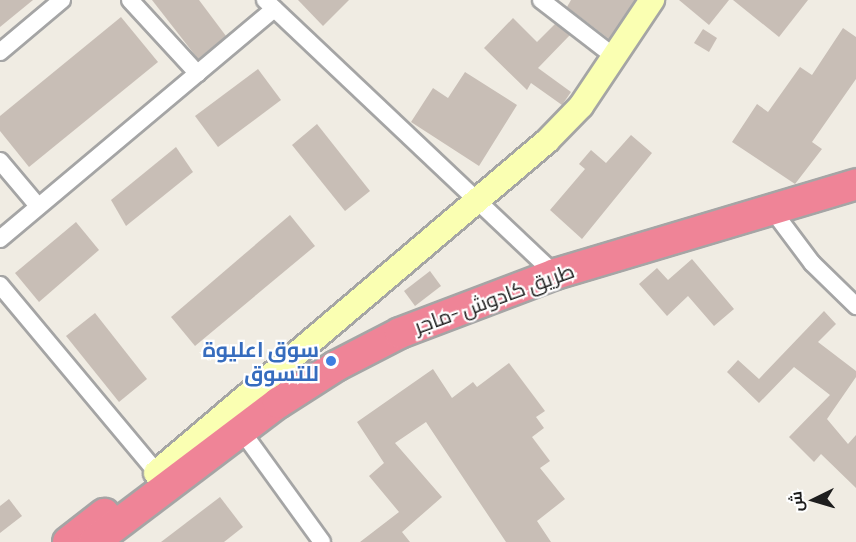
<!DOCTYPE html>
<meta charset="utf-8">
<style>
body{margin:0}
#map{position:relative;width:856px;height:542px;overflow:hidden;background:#f0ece3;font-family:Barlow,Cairo,sans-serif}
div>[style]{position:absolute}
.building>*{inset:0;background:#c8beb6}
.roads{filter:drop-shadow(2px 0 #a5a5a5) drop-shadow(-2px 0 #a5a5a5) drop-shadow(0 2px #a5a5a5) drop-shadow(0 -2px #a5a5a5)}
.street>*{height:16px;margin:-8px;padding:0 8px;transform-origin:8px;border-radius:8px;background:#fff}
.secondary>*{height:24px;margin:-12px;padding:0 12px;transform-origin:12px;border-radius:12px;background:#faffb2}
.highway>*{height:30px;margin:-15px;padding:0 15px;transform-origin:15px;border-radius:15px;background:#ef8497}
.dots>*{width:16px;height:16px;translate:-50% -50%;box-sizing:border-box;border:3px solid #fff;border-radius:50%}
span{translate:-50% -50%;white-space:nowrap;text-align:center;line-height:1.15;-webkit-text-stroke:4.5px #fff;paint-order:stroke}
.street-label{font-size:21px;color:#1e1e1e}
.shop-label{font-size:21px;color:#366cbe;font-weight:700}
.right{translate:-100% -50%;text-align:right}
.north{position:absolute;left:784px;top:470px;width:60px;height:60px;-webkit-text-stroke:4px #fff;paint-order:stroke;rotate:265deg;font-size:16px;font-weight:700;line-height:24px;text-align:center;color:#1e1e1e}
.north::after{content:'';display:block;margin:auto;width:21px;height:27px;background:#1e1e1e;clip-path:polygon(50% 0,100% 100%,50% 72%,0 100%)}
</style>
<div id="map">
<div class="building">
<div style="clip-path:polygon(0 0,33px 0,0 27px)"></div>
<div style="clip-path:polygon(152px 0,199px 0,226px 36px,198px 59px)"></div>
<div style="clip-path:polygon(298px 0,349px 0,323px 26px)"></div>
<div style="clip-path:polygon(571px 0,635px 0,609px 39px,567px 7px)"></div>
<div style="clip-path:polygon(679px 0,729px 0,709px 25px)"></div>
<div style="clip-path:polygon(733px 0,808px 0,779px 37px)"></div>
<div style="clip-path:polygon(121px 17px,158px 62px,29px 167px,0 131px,0 116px)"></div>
<div style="clip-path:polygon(513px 18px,537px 42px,555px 24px,570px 35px,538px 68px,571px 92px,562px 105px,531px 83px,527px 90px,484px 48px)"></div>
<div style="clip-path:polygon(843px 28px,856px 37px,856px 79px,812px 142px,822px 149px,795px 184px,732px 142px,757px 104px,768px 112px,800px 67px,812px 75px)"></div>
<div style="clip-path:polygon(703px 29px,717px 38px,709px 52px,694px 43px)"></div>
<div style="clip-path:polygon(258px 69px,281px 100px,218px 147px,195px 116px)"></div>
<div style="clip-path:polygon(465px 72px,517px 105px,479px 166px,411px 122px,433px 88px,448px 98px)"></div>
<div style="clip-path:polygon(317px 124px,370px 191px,345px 211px,292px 145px)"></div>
<div style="clip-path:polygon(631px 135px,652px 153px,582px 239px,550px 210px,585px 169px,579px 164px,591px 150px,606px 163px)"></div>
<div style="clip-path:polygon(176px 147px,193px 172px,126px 226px,111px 200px)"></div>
<div style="clip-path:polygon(290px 215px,315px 246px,195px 346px,171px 317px)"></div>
<div style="clip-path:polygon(76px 222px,99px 250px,39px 302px,15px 273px)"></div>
<div style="clip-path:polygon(692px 259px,734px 309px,714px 326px,688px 296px,667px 316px,639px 284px,657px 268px,668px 280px)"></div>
<div style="clip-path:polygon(430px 271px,441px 286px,415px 306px,404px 291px)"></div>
<div style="clip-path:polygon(824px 311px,836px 324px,818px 342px,856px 371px,856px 377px,827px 419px,848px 444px,856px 435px,856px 488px,821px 454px,814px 462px,789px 437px,830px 395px,794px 367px,759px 403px,727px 372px,738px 360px,759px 379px)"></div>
<div style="clip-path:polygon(95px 313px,147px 379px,119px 402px,66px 336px)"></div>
<div style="clip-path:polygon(509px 363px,545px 411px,536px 417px,544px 428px,532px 437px,550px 461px,540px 468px,565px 499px,537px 521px,551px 542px,506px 542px,426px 422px,395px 443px,442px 497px,402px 532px,410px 542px,360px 542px,399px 512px,369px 476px,384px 463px,357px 422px,433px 369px,452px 398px,473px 382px,477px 387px)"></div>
<div style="clip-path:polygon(220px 497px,243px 527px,224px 542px,161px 542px)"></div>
<div style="clip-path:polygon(9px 499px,22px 516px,0 533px,0 506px)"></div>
</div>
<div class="roads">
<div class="street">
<div style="left:130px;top:0;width:100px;rotate:47.4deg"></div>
<div style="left:265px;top:0;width:399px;rotate:43.4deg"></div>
<div style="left:541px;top:0;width:95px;rotate:37.7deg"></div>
<div style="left:0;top:52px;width:81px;rotate:-40deg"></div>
<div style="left:0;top:161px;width:59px;rotate:49.8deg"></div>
<div style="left:770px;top:207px;width:70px;rotate:53.1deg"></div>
<div style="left:812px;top:263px;width:62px;rotate:44.3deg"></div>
<div style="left:0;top:239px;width:358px;rotate:-40deg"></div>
<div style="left:0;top:285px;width:254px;rotate:50.1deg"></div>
<div style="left:241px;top:430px;width:138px;rotate:54.1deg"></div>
</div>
<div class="secondary">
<div style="left:156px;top:473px;width:513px;rotate:-40.33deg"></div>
<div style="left:547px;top:141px;width:49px;rotate:-45.8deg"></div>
<div style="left:581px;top:106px;width:128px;rotate:-56.2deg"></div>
</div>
<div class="highway">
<div style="left:68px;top:542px;width:46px;rotate:-37.9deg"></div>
<div style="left:94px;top:542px;width:231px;rotate:-37.1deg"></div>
<div style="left:278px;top:403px;width:69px;rotate:-32.5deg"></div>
<div style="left:336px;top:366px;width:72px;rotate:-27.3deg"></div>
<div style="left:400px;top:333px;width:166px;rotate:-20.8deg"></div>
<div style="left:555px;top:274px;width:314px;rotate:-16.6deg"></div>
</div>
</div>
<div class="dots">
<div style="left:331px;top:361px;background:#3f7fe0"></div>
</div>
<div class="street-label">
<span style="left:494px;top:298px;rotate:-20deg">طريق كادوش -ماجر</span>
</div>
<div class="shop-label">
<span class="right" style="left:319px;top:361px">سوق اعليوة<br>للتسوق</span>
</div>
<div class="north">ش</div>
</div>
